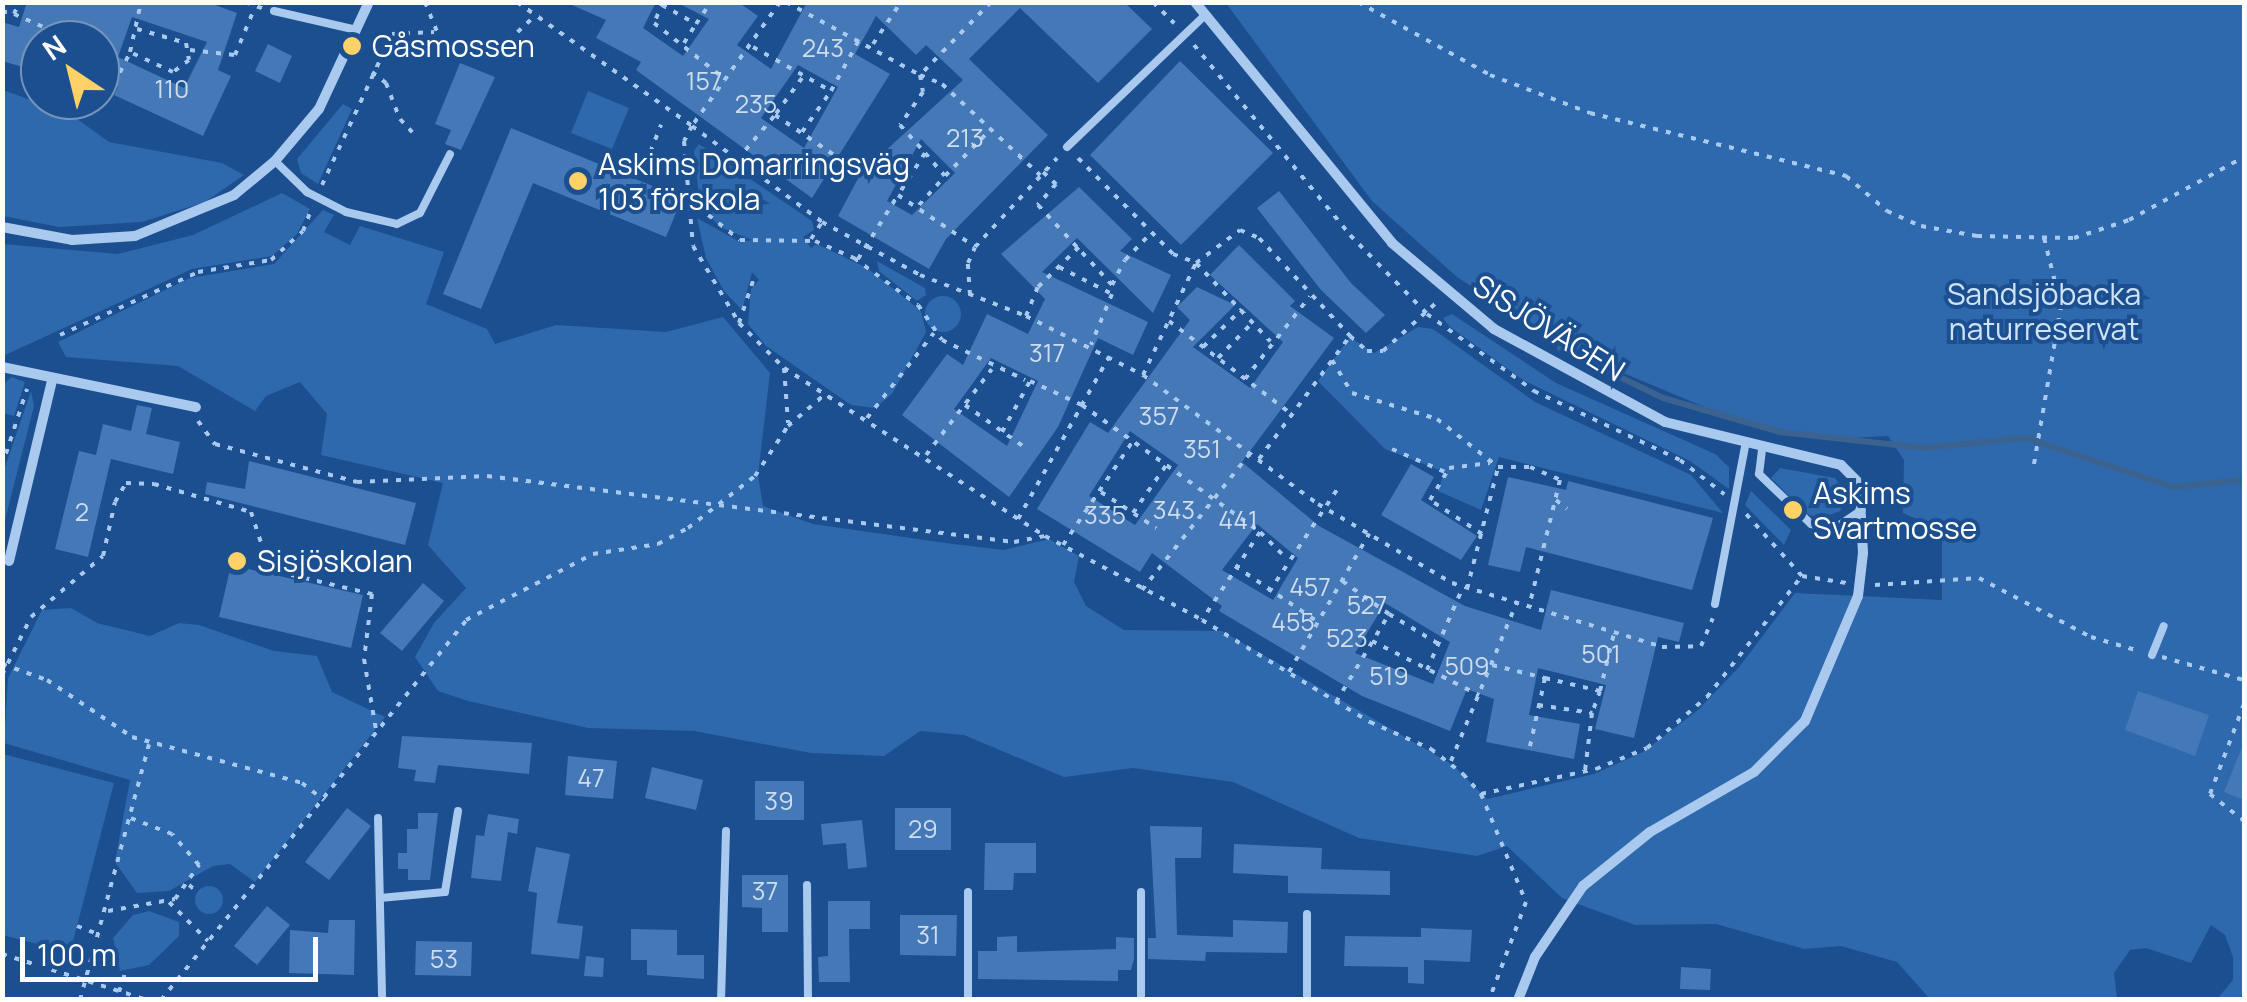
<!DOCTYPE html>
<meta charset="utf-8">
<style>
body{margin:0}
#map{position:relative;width:2247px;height:1002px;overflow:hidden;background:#1b4f8f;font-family:Manrope,sans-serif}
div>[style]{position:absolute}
.green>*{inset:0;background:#2e69ad}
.round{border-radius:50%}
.stream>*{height:6px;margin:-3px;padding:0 3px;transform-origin:3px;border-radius:3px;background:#3c6290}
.building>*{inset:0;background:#4478b7}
.path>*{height:4px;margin-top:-2px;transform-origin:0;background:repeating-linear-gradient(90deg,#a9c9ee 0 5px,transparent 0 13px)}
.lane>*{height:8px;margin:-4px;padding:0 4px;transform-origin:4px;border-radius:4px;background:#a9c9ee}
.street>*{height:10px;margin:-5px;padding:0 5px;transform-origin:5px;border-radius:5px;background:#a9c9ee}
.dots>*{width:28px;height:28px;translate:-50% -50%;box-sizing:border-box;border:5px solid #1b4f8f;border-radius:50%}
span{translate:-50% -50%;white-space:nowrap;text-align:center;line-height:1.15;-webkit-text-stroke:8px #1b4f8f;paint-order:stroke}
.number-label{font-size:25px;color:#d0dded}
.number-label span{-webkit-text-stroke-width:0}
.poi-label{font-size:30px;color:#fff}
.left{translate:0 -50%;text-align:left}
.park-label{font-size:30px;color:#cfe3fa}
.street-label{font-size:30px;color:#fff}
.frame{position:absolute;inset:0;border:5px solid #fff;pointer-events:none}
.north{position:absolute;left:20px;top:20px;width:100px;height:100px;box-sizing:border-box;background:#1b4f8f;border:2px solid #7695bc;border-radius:50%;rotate:325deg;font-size:28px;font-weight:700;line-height:40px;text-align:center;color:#fff}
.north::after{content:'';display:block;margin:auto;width:35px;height:45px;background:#ffd166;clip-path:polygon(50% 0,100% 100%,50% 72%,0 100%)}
.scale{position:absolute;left:20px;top:937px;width:298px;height:45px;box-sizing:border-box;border:5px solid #fff;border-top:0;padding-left:12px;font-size:30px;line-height:35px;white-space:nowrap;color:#fff;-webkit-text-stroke:8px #1b4f8f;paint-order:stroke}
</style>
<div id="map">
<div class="green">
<div style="clip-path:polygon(1226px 3px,2244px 3px,2244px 999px,2217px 999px,2233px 980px,2233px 957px,2225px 935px,2211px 925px,2191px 963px,2146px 948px,2130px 950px,2114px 973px,2117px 999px,1930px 999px,1897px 962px,1841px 946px,1804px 949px,1716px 924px,1635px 925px,1562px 898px,1507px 846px,1477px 856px,1359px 838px,1233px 782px,1133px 768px,1064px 777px,964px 735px,920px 731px,884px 756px,811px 753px,694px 731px,588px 728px,468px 701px,438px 691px,415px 657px,434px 623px,466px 588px,428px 545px,443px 483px,321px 455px,327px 414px,300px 382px,266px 396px,255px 411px,178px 366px,66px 357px,58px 342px,190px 278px,274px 264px,323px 210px,334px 215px,324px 232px,350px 245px,360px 226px,444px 252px,426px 304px,487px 329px,495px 344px,556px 325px,666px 332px,723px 317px,770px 373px,758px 475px,763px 506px,813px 524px,953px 544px,1004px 550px,1049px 539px,1079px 556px,1074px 582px,1086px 606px,1124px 630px,1222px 631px,1453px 765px,1487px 799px,1594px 774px,1643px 752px,1698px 710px,1740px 666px,1795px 593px,1942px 600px,1942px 530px,1903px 513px,1904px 460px,1888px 436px,1832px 439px,1738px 421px,1566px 349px,1457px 277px,1372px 201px)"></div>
<div style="clip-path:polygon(3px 90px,70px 114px,109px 142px,222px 163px,244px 175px,205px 202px,142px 222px,59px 227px,3px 216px)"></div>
<div style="clip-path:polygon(588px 91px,629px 108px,612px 149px,571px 133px)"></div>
<div style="clip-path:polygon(343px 104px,352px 109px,318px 184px,301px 173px,297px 159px)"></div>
<div style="clip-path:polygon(699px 144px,812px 221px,814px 230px,803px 237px,811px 248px,817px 244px,867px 268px,921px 311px,926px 332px,892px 394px,875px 408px,851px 405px,766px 346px,748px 324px,751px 289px,759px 280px,752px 272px,742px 310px,724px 291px,706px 258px,697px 218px,740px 242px,752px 240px,720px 227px,700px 206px,694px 151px)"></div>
<div style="clip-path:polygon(282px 193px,310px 209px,297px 234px,272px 256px,192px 269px,3px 356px,3px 244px,118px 254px,193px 235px)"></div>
<div style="clip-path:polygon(877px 261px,925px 288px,926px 295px,917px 301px,879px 271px)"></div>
<div class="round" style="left:925px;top:296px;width:36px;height:36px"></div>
<div style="clip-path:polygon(1452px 314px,1556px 383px,1715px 454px,1729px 467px,1729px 489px,1690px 461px,1523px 380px,1449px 326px,1443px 318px)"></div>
<div style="clip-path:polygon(1418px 327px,1433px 329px,1535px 402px,1691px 475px,1723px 513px,1499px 457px,1481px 510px,1438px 491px,1444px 472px,1385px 449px,1318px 381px,1350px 337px,1374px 353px)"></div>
<div style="clip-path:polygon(12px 377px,25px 382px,14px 416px,3px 413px,3px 384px)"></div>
<div style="clip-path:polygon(31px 391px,34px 406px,3px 528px,3px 473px)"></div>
<div style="clip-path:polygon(1780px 468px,1835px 478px,1848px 496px,1840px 511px,1819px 519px,1806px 513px,1771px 478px)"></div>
<div style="clip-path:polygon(1751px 491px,1791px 530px,1784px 545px,1745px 505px)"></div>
<div style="clip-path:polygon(71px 608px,97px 623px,150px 636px,179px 623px,199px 625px,274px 651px,317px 656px,332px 692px,385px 717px,255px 882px,230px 864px,213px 866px,169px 891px,137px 893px,115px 862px,130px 780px,4px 743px,8px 678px,42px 610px)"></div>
<div style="clip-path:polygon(3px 754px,114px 783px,70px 953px,3px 935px)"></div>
<div class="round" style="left:195px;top:886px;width:28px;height:28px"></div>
<div style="clip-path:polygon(149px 911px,179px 922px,179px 936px,149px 965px,120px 971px,113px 938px,133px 915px)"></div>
</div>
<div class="stream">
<div style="left:1560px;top:348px;width:114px;rotate:25.9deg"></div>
<div style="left:1663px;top:398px;width:122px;rotate:16.2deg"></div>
<div style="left:1780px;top:432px;width:145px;rotate:6.3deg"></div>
<div style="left:1924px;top:448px;width:102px;rotate:-5.6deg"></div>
<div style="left:2026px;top:438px;width:155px;rotate:18.4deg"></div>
<div style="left:2173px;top:487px;width:71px;rotate:-5.6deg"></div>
</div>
<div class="building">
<div style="clip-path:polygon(evenodd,27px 2px,207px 2px,237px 13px,218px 70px,231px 76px,203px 136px,114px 95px,118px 87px,100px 81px,100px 40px,40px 40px,40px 72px,2px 61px,2px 22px,19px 27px,27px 2px,132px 17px,207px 42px,184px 88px,118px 57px,132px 17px)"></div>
<div style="clip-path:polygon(evenodd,565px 2px,656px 2px,643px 28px,683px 56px,709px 19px,676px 2px,738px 2px,758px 16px,737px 45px,771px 69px,807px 2px,1124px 2px,1152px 29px,1098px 83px,1020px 8px,969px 59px,1048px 135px,946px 239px,929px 269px,838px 216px,861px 173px,963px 80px,926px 45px,916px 55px,876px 16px,855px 54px,890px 74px,812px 198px,636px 70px,641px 62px,596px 38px,606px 20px,565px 2px,798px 65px,838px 87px,804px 148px,761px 118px,798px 65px,565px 2px,921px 139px,955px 173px,912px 215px,887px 201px,921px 139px)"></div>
<div style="clip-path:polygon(268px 44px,292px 56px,280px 83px,255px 71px)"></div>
<div style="clip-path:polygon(1180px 61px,1273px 153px,1181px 245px,1090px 155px)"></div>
<div style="clip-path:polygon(460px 63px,495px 77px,461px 150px,445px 144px,451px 130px,435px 124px)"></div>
<div style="clip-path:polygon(511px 128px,682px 198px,666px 237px,533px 183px,481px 309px,443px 294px)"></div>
<div style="clip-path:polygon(evenodd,1079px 187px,1132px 239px,1120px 251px,1171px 275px,1153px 313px,1077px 238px,1042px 272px,1148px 322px,1133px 355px,1098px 338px,1058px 427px,1009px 497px,902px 415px,947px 354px,963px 365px,987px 314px,1028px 334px,1045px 299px,1001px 254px,1079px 187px,991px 358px,1038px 381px,1007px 446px,954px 409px,991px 358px)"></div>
<div style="clip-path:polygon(1279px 191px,1351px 283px,1385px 315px,1366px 333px,1321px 290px,1257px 208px)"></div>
<div style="clip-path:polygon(evenodd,1239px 245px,1295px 301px,1290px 306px,1334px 338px,1242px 462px,1319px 526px,1465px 606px,1541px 630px,1551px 590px,1684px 623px,1679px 642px,1658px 637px,1634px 738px,1595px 729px,1606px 685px,1538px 668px,1529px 715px,1580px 724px,1574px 759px,1486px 742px,1494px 699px,1467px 689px,1450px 731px,1362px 696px,1219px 611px,1222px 606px,1152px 553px,1140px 572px,1037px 509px,1090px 422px,1108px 433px,1190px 320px,1177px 307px,1197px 287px,1235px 305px,1193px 347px,1250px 388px,1283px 342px,1210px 275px,1239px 245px,1130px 431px,1178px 465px,1135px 525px,1089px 496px,1130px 431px,1239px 245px,1257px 524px,1298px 558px,1273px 600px,1222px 570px,1257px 524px,1239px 245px,1385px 603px,1450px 642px,1433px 684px,1355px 653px,1385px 603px)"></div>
<div style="clip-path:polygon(137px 405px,152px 408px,146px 434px,180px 442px,173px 474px,111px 459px,88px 557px,55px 549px,79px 451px,96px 455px,103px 424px,131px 431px)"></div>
<div style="clip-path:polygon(249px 461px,416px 503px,405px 545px,205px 494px,207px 482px,245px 489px)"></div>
<div style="clip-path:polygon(1411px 464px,1434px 477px,1421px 500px,1477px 536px,1461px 560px,1381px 515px)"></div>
<div style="clip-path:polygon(1508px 477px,1566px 490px,1568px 481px,1713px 518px,1692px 590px,1526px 547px,1520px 572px,1488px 565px)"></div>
<div style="clip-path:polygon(231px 565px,363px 595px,351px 648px,219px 617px)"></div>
<div style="clip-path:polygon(423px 583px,444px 601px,402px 651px,380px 633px)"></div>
<div style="clip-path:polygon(2138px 691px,2209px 715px,2195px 756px,2125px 730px)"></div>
<div style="clip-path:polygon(402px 736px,532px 743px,529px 774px,438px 765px,435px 783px,414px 781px,416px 770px,398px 768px)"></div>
<div style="clip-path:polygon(2244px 742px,2244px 800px,2224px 792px)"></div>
<div style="clip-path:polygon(568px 756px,617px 761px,613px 799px,565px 795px)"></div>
<div style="clip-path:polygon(652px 767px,703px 780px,696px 810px,645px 798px)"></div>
<div style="clip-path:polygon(755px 781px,804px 781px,804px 820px,755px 820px)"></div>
<div style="clip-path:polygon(347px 808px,371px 826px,329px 880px,305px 862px)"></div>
<div style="clip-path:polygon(895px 808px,951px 808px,951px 850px,895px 850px)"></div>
<div style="clip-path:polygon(418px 813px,438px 813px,430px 880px,408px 880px,408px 869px,398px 869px,398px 853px,407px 853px,407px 829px,418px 829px)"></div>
<div style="clip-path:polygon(488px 814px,519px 819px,517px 834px,508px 832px,501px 881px,471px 878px,476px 835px,484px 836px)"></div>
<div style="clip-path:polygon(862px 820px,867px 867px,848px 869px,846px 843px,823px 845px,821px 824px)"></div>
<div style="clip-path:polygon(1150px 826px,1202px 827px,1201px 858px,1175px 858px,1177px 935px,1233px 937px,1233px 920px,1288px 922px,1287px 953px,1206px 952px,1205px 961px,1148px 959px,1148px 938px,1156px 938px)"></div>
<div style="clip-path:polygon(985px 843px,1036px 843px,1036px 873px,1014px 873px,1013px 890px,984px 890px)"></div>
<div style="clip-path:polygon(1234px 844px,1322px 848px,1321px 869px,1390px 871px,1390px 895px,1288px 893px,1288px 876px,1233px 873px)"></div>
<div style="clip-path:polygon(536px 847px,570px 854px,557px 923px,583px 926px,579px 959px,531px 954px,537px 893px,528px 891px)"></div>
<div style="clip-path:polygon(742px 875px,788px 875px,788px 932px,762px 932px,762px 908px,742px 907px)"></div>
<div style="clip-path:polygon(828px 901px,870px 901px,870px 929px,849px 929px,850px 982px,819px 982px,818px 957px,828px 956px)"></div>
<div style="clip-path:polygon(267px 906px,290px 925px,257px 965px,234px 946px)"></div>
<div style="clip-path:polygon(900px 915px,957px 915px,956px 956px,900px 955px)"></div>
<div style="clip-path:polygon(329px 920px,355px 920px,354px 975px,289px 973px,290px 930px,328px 933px)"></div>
<div style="clip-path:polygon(1421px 928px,1472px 930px,1470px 962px,1424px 960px,1424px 984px,1408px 983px,1408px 967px,1344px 966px,1345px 936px,1421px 937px)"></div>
<div style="clip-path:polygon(631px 929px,677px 930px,677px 955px,704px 955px,704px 979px,647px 975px,647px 960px,631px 960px)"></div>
<div style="clip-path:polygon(1017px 936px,1017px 952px,1116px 949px,1116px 937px,1134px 938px,1134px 959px,1131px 970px,1118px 970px,1118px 981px,978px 979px,978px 951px,997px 951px,997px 937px)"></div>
<div style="clip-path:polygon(416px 941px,472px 942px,471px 976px,415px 975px)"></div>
<div style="clip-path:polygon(586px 956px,604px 958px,603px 977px,584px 976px)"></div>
<div style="clip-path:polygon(1681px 967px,1711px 969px,1710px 990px,1680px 989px)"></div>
</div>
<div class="path">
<div style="left:245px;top:2px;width:20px;rotate:20deg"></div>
<div style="left:425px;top:2px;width:40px;rotate:68deg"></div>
<div style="left:440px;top:39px;width:39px;rotate:19deg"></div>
<div style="left:477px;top:52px;width:33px;rotate:-20deg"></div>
<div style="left:508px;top:41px;width:38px;rotate:-43deg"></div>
<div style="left:517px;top:2px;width:214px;rotate:35.3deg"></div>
<div style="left:692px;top:126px;width:17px;rotate:118deg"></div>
<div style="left:684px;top:141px;width:105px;rotate:85.1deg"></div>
<div style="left:693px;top:246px;width:90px;rotate:59.1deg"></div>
<div style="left:739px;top:323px;width:64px;rotate:45deg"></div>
<div style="left:784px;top:368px;width:310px;rotate:32.8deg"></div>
<div style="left:1045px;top:536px;width:178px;rotate:28.1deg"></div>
<div style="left:1202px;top:620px;width:197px;rotate:31.3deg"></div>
<div style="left:1370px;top:722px;width:67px;rotate:23.9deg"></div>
<div style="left:1431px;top:749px;width:41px;rotate:38deg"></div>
<div style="left:1463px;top:774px;width:27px;rotate:48deg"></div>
<div style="left:1481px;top:794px;width:117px;rotate:67.4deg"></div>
<div style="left:1526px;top:902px;width:105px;rotate:110.7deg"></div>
<div style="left:663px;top:2px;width:23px;rotate:113deg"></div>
<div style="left:654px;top:23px;width:92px;rotate:38.4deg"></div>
<div style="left:780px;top:2px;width:152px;rotate:125.4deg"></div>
<div style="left:692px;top:126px;width:162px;rotate:36.4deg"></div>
<div style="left:822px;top:222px;width:111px;rotate:28.4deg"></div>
<div style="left:920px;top:275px;width:114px;rotate:21.1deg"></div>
<div style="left:1026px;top:316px;width:131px;rotate:26.8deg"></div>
<div style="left:1143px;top:375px;width:217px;rotate:36.4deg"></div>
<div style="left:1318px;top:504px;width:156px;rotate:30.5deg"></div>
<div style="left:1452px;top:583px;width:220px;rotate:16.9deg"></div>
<div style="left:1662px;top:647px;width:39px;rotate:-1deg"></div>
<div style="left:1701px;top:646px;width:30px;rotate:-67deg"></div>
<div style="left:786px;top:2px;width:153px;rotate:28.6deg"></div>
<div style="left:920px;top:75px;width:17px;rotate:80deg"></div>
<div style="left:923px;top:92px;width:40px;rotate:124.9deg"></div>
<div style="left:900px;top:125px;width:38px;rotate:48deg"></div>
<div style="left:925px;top:153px;width:50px;rotate:122.7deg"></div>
<div style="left:898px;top:195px;width:92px;rotate:33.9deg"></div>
<div style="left:991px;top:2px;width:102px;rotate:134.2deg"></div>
<div style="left:920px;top:75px;width:24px;rotate:22deg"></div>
<div style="left:942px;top:84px;width:134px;rotate:42.9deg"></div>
<div style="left:1153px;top:2px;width:30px;rotate:45deg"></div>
<div style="left:1358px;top:2px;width:151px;rotate:28.9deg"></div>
<div style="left:1490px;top:75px;width:107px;rotate:20.8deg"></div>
<div style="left:1590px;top:113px;width:264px;rotate:13.8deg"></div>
<div style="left:1846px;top:176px;width:54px;rotate:40.5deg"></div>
<div style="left:1887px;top:211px;width:37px;rotate:24deg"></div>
<div style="left:1921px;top:226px;width:57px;rotate:10.1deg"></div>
<div style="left:1977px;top:236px;width:97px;rotate:1.2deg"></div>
<div style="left:2074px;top:238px;width:58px;rotate:-18.1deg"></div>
<div style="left:2129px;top:220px;width:131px;rotate:-28.7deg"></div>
<div style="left:662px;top:5px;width:39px;rotate:29deg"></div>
<div style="left:696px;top:24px;width:27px;rotate:-56deg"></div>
<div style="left:2px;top:11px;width:12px;rotate:14deg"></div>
<div style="left:14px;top:14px;width:13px;rotate:-67deg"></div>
<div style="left:14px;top:14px;width:47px;rotate:23.8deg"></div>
<div style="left:137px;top:29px;width:51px;rotate:15.9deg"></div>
<div style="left:186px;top:43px;width:17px;rotate:80deg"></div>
<div style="left:189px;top:60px;width:20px;rotate:143deg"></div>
<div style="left:173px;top:72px;width:47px;rotate:-155.1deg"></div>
<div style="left:130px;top:52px;width:51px;rotate:-77.6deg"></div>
<div style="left:684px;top:43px;width:22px;rotate:-58deg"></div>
<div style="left:873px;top:44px;width:50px;rotate:-56.3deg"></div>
<div style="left:1194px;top:45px;width:246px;rotate:50.6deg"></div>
<div style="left:1350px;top:235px;width:110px;rotate:45.7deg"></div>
<div style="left:1427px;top:314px;width:132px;rotate:35.7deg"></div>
<div style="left:1534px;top:391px;width:161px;rotate:25.3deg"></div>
<div style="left:1680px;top:460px;width:56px;rotate:37.7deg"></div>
<div style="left:753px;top:47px;width:90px;rotate:29.4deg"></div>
<div style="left:831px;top:91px;width:60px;rotate:-61.3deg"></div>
<div style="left:190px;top:50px;width:45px;rotate:6.3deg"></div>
<div style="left:235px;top:55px;width:52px;rotate:-67.4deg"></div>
<div style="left:372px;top:72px;width:18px;rotate:38deg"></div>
<div style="left:386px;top:83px;width:39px;rotate:69deg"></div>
<div style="left:400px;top:119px;width:22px;rotate:47deg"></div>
<div style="left:802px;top:78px;width:46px;rotate:126.1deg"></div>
<div style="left:775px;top:115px;width:82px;rotate:34.1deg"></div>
<div style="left:114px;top:84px;width:36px;rotate:-63deg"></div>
<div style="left:802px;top:132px;width:50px;rotate:-54.7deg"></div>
<div style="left:925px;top:153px;width:30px;rotate:49deg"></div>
<div style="left:945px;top:176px;width:66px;rotate:-45.6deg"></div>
<div style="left:1078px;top:158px;width:135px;rotate:45.3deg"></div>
<div style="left:1173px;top:254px;width:25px;rotate:21deg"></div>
<div style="left:1196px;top:263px;width:55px;rotate:-36.9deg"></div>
<div style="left:1240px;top:230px;width:21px;rotate:23deg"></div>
<div style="left:1259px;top:238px;width:134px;rotate:47.1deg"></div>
<div style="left:737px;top:160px;width:59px;rotate:-49.8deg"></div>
<div style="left:1043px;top:172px;width:18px;rotate:43deg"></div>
<div style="left:1056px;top:184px;width:28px;rotate:131deg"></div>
<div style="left:1038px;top:205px;width:109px;rotate:47.2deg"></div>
<div style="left:1112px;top:285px;width:28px;rotate:-63deg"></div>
<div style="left:1125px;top:260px;width:37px;rotate:-46deg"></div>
<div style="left:641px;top:176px;width:55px;rotate:-68.6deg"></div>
<div style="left:322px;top:185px;width:166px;rotate:-65.1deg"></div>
<div style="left:392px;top:34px;width:42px;rotate:-2.7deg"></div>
<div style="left:688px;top:199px;width:66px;rotate:38.3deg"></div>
<div style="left:740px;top:240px;width:75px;rotate:0.8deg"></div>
<div style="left:815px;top:241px;width:43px;rotate:23.6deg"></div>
<div style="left:854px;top:258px;width:79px;rotate:36.3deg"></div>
<div style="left:918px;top:305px;width:42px;rotate:55.6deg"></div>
<div style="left:942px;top:340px;width:92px;rotate:25.7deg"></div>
<div style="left:919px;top:205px;width:39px;rotate:-48deg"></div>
<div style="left:811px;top:239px;width:20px;rotate:-57deg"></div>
<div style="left:858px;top:259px;width:75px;rotate:-58deg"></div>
<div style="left:1059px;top:267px;width:59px;rotate:27deg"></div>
<div style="left:1112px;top:294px;width:55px;rotate:112.4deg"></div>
<div style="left:970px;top:295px;width:32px;rotate:-94deg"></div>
<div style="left:968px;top:263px;width:17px;rotate:-66deg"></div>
<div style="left:975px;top:247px;width:121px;rotate:-47.3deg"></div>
<div style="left:1026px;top:316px;width:31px;rotate:-68deg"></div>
<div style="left:1038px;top:287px;width:57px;rotate:-44.3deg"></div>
<div style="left:1169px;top:321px;width:156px;rotate:37.2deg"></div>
<div style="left:739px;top:323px;width:51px;rotate:-71.6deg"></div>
<div style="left:60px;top:335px;width:152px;rotate:-24.5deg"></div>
<div style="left:198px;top:272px;width:74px;rotate:-9.3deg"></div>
<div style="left:271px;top:260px;width:43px;rotate:-42.2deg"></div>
<div style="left:303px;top:231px;width:26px;rotate:-69deg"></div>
<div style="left:1203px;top:347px;width:54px;rotate:-44.3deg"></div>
<div style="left:1218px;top:358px;width:50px;rotate:-45.8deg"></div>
<div style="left:1332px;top:360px;width:39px;rotate:59deg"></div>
<div style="left:1352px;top:393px;width:89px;rotate:17deg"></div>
<div style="left:1437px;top:419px;width:71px;rotate:38.2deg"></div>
<div style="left:784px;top:368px;width:55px;rotate:85.8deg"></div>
<div style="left:1143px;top:375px;width:124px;rotate:-64.7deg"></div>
<div style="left:1196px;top:263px;width:108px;rotate:46.5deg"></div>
<div style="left:1245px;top:379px;width:105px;rotate:-51.9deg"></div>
<div style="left:965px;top:405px;width:72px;rotate:35.4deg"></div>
<div style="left:867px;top:418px;width:108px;rotate:-51.8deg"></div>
<div style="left:198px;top:421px;width:29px;rotate:54deg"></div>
<div style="left:215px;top:444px;width:147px;rotate:15deg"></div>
<div style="left:357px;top:482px;width:130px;rotate:-2.6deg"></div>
<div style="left:487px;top:476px;width:531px;rotate:7.14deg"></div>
<div style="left:1014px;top:542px;width:32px;rotate:-11deg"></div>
<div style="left:1002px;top:432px;width:58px;rotate:-61.2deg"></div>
<div style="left:1030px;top:381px;width:57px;rotate:24.8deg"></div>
<div style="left:1082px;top:405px;width:219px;rotate:35.5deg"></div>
<div style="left:1260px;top:532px;width:105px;rotate:123.4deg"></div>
<div style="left:1392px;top:449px;width:58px;rotate:23.5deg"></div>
<div style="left:926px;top:455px;width:108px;rotate:-52.5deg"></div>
<div style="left:1259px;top:459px;width:153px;rotate:-53.5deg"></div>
<div style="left:1350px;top:336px;width:23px;rotate:41deg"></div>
<div style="left:1367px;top:351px;width:16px"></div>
<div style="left:1383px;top:351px;width:73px;rotate:-42.2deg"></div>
<div style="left:2034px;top:464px;width:160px;rotate:-80.3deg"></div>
<div style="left:2061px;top:306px;width:70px;rotate:-104deg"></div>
<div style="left:2px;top:466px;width:81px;rotate:-72deg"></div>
<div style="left:1101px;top:492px;width:66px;rotate:33.2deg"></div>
<div style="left:1556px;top:500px;width:14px;rotate:39deg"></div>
<div style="left:1133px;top:513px;width:60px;rotate:-55.2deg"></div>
<div style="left:1018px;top:519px;width:186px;rotate:-60.7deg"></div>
<div style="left:1260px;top:532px;width:38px;rotate:45deg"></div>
<div style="left:1482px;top:534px;width:62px;rotate:-146.8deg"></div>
<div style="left:1430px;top:500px;width:37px;rotate:-59deg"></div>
<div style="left:1449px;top:468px;width:41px;rotate:-7deg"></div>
<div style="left:1063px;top:545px;width:125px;rotate:-56.1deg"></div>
<div style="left:1235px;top:566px;width:100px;rotate:34deg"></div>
<div style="left:1802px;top:576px;width:45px;rotate:9deg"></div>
<div style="left:1875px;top:585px;width:104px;rotate:-3.9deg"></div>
<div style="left:1979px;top:578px;width:127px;rotate:27.8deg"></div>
<div style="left:2091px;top:637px;width:50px;rotate:16.3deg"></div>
<div style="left:1467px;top:589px;width:126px;rotate:-75.7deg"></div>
<div style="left:1498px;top:467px;width:32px"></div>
<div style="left:1530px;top:467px;width:33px;rotate:23deg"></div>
<div style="left:1560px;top:480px;width:131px;rotate:103.7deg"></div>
<div style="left:1142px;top:590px;width:176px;rotate:-51.7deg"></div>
<div style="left:1269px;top:592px;width:128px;rotate:-56.4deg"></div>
<div style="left:1389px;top:614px;width:56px;rotate:31.1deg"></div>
<div style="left:1372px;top:641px;width:120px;rotate:26.8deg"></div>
<div style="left:2162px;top:657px;width:85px;rotate:15.7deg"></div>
<div style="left:2px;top:664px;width:48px;rotate:19.6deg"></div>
<div style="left:47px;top:680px;width:102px;rotate:33.8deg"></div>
<div style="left:132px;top:737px;width:176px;rotate:15.1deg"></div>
<div style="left:302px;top:783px;width:28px;rotate:38deg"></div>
<div style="left:1492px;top:665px;width:55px;rotate:13.8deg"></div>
<div style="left:1545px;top:678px;width:70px;rotate:102.4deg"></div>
<div style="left:1427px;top:670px;width:90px;rotate:-66.6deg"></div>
<div style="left:1289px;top:672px;width:160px;rotate:-59.9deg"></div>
<div style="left:2px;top:675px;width:65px;rotate:-63.4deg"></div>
<div style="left:31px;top:617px;width:94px;rotate:-40.3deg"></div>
<div style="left:103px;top:556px;width:55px;rotate:-77.5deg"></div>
<div style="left:115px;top:502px;width:22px;rotate:-60deg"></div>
<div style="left:126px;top:483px;width:28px;rotate:2deg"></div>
<div style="left:154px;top:484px;width:101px;rotate:16.1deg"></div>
<div style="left:251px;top:512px;width:48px;rotate:71.9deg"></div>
<div style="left:266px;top:558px;width:19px;rotate:47deg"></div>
<div style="left:279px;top:572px;width:96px;rotate:13.3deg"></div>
<div style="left:372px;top:594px;width:65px;rotate:97deg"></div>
<div style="left:364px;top:659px;width:72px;rotate:80.4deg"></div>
<div style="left:1545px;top:678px;width:57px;rotate:13.3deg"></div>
<div style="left:1600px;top:691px;width:23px;rotate:110deg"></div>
<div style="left:1600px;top:691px;width:60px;rotate:-76.4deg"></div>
<div style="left:1336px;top:702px;width:103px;rotate:-58.9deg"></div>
<div style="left:1389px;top:614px;width:57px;rotate:-144.9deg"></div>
<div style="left:2244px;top:704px;width:96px;rotate:110.7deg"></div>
<div style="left:2210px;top:794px;width:43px;rotate:38.5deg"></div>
<div style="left:1538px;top:705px;width:55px;rotate:8.4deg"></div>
<div style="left:1592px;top:713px;width:58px;rotate:96.9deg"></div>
<div style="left:1451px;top:761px;width:170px;rotate:-67.5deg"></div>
<div style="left:1481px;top:794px;width:118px;rotate:-12.3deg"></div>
<div style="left:1596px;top:769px;width:55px;rotate:-22.4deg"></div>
<div style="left:1647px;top:748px;width:79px;rotate:-40.4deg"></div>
<div style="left:1707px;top:697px;width:154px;rotate:-51.9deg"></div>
<div style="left:1802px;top:576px;width:84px;rotate:-132.1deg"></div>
<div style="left:189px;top:885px;width:13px;rotate:39deg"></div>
<div style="left:169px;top:902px;width:55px;rotate:45deg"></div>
<div style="left:108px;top:911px;width:68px;rotate:-10.2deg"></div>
<div style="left:175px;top:899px;width:42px;rotate:-54.8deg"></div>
<div style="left:199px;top:865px;width:41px;rotate:-131.1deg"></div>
<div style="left:172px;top:834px;width:47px;rotate:-158.9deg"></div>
<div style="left:77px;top:926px;width:26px;rotate:21deg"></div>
<div style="left:2px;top:954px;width:152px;rotate:17.6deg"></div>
<div style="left:119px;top:992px;width:20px;rotate:-72deg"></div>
<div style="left:80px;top:1000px;width:265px;rotate:-74.9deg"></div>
<div style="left:161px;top:1000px;width:487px;rotate:-51.2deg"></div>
<div style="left:466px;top:620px;width:143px;rotate:-27.5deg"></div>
<div style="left:593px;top:554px;width:66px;rotate:-8.7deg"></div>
<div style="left:658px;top:544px;width:34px;rotate:-28deg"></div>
<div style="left:688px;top:528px;width:85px;rotate:-37.8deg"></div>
<div style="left:755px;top:476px;width:60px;rotate:-56.6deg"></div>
<div style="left:788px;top:426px;width:48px;rotate:-40.7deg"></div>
</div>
<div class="lane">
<div style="left:274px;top:11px;width:85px;rotate:12.9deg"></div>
<div style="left:1067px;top:147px;width:192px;rotate:-43.7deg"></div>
<div style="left:275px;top:161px;width:45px;rotate:44.1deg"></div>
<div style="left:307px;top:192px;width:44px;rotate:27.1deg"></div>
<div style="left:346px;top:212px;width:52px;rotate:13.2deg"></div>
<div style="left:397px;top:224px;width:25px;rotate:-26deg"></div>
<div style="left:420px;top:213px;width:66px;rotate:-63deg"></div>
<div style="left:1762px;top:450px;width:24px;rotate:97deg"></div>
<div style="left:1759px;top:474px;width:72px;rotate:43.9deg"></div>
<div style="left:1811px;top:524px;width:24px;rotate:9deg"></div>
<div style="left:1835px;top:528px;width:32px;rotate:-34deg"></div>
<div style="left:1715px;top:604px;width:161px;rotate:-79.2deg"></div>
<div style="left:2152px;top:655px;width:31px;rotate:-68deg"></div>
<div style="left:378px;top:818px;width:182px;rotate:88.7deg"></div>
<div style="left:807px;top:885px;width:115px;rotate:89.5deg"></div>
<div style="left:380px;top:898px;width:65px;rotate:-5.3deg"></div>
<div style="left:445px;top:892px;width:82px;rotate:-80.9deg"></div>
<div style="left:721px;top:1000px;width:169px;rotate:-88.3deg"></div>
<div style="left:968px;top:1000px;width:108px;rotate:-90deg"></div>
<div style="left:1141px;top:1000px;width:108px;rotate:-90deg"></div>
<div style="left:1307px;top:1000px;width:86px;rotate:-90deg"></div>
</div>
<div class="street">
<div style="left:1195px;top:2px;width:311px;rotate:50.7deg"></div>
<div style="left:1392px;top:243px;width:133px;rotate:40.1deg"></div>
<div style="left:1494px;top:329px;width:195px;rotate:28.5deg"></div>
<div style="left:1665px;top:422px;width:181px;rotate:13.7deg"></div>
<div style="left:1841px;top:465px;width:25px;rotate:45deg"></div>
<div style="left:1859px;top:483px;width:70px;rotate:86.7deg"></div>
<div style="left:1863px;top:553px;width:43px;rotate:96.6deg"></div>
<div style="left:1858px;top:596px;width:136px;rotate:113deg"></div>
<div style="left:1805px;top:721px;width:72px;rotate:135deg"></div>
<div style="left:1754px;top:772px;width:120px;rotate:150deg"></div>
<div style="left:1650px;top:832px;width:86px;rotate:141.1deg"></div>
<div style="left:1583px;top:886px;width:86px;rotate:124.1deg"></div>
<div style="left:1535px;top:957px;width:46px;rotate:111.6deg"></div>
<div style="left:2px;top:227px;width:71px;rotate:10.5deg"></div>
<div style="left:72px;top:240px;width:63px;rotate:-3.6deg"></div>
<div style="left:135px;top:236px;width:107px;rotate:-22.5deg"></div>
<div style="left:234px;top:195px;width:53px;rotate:-39.7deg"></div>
<div style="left:275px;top:161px;width:68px;rotate:-49.8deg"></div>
<div style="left:319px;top:109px;width:118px;rotate:-65deg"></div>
<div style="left:2px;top:367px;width:198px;rotate:11.7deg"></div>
<div style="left:9px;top:561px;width:185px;rotate:-76.6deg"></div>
</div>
<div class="dots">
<div style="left:352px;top:46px;background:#ffd166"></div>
<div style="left:578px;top:181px;background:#ffd166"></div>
<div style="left:1793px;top:510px;background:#ffd166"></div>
<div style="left:237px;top:561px;background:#ffd166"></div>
</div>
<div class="number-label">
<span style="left:823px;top:48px">243</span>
<span style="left:704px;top:81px">157</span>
<span style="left:172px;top:89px">110</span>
<span style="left:756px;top:104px">235</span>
<span style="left:965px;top:138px">213</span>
<span style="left:1047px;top:353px">317</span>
<span style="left:1159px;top:416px">357</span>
<span style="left:1202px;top:449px">351</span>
<span style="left:1174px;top:510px">343</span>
<span style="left:82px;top:512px">2</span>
<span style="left:1105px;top:515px">335</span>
<span style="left:1238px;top:520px">441</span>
<span style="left:1310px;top:587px">457</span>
<span style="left:1367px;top:605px">527</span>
<span style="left:1293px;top:622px">455</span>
<span style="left:1347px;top:638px">523</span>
<span style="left:1601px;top:654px">501</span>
<span style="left:1467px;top:666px">509</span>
<span style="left:1389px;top:676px">519</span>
<span style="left:591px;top:778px">47</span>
<span style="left:779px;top:801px">39</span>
<span style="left:923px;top:829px">29</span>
<span style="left:765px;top:891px">37</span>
<span style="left:928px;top:935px">31</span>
<span style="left:444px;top:959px">53</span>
</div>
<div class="poi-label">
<span class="left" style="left:372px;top:46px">Gåsmossen</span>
<span class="left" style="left:598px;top:181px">Askims Domarringsväg<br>103 förskola</span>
<span class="left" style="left:1813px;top:510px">Askims<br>Svartmosse</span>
<span class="left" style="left:257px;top:561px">Sisjöskolan</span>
</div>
<div class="park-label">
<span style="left:2044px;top:311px">Sandsjöbacka<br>naturreservat</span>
</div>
<div class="street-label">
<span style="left:1549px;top:328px;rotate:32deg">SISJÖVÄGEN</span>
</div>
<div class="frame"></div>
<div class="north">N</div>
<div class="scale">100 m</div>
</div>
